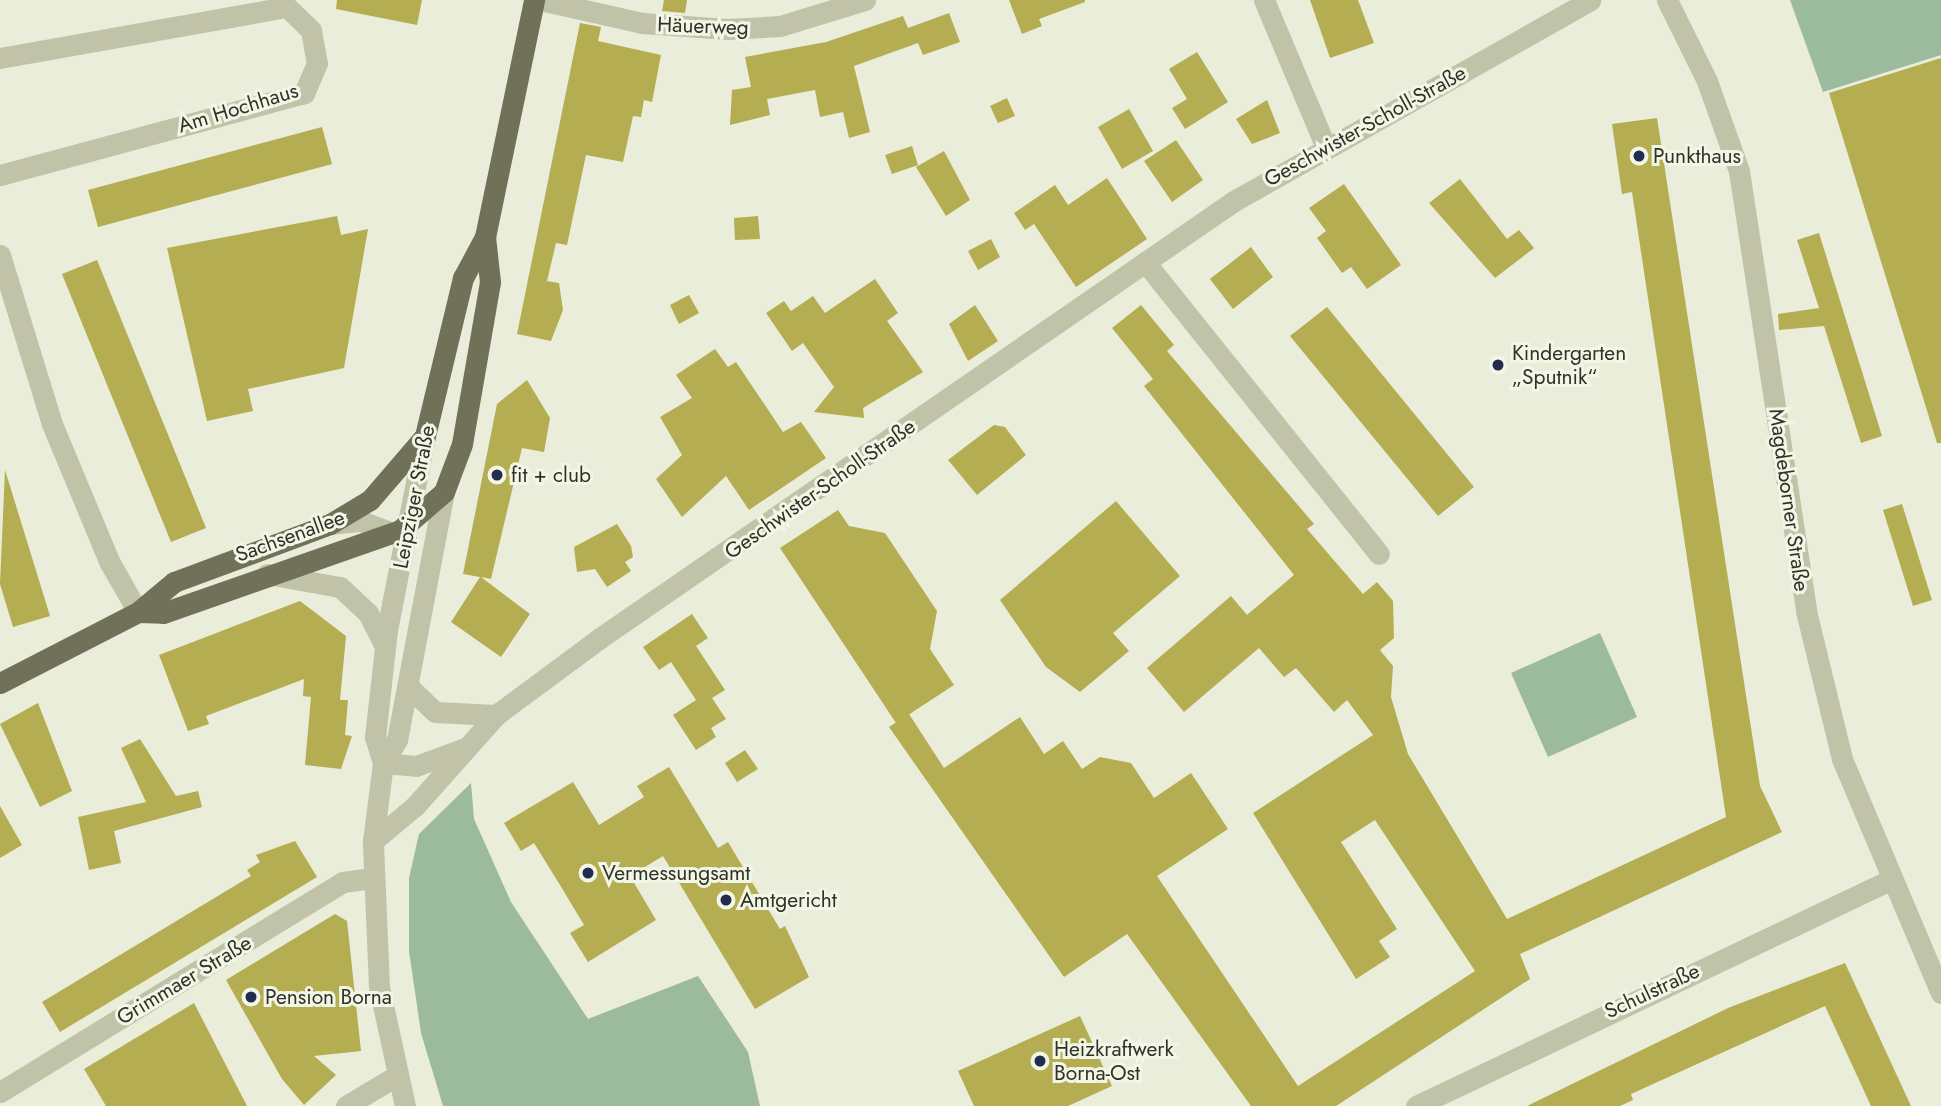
<!DOCTYPE html>
<meta charset="utf-8">
<style>
body{margin:0}
#map{position:relative;width:1941px;height:1106px;overflow:hidden;background:#e9edda;font-family:Jost,sans-serif}
div>[style]{position:absolute}
.green>*{inset:0;background:#9cba9d}
.building>*{inset:0;background:#b5ad51}
.minor>*{height:21px;margin:-10.5px;padding:0 10.5px;transform-origin:10.5px;border-radius:10.5px;background:#c0c3a8}
.major>*{height:21px;margin:-10.5px;padding:0 10.5px;transform-origin:10.5px;border-radius:10.5px;background:#71715a}
.dots>*{width:19px;height:19px;translate:-50% -50%;box-sizing:border-box;border:4px solid #f2f6e6;border-radius:50%}
span{translate:-50% -50%;white-space:nowrap;text-align:center;line-height:1.15;-webkit-text-stroke:6px #f2f6e6;paint-order:stroke}
.street-label{font-size:21px;color:#313127}
.poi-label{font-size:21px;color:#313127}
.left{translate:0 -50%;text-align:left}
</style>
<div id="map">
<div class="green">
<div style="clip-path:polygon(1790px 0,1941px 0,1941px 55px,1823px 92px)"></div>
<div style="clip-path:polygon(1600px 633px,1637px 717px,1548px 757px,1511px 673px)"></div>
<div style="clip-path:polygon(471px 783px,474px 819px,511px 902px,588px 1019px,698px 976px,748px 1052px,760px 1106px,443px 1106px,421px 1033px,409px 951px,409px 878px,419px 834px)"></div>
</div>
<div class="building">
<div style="clip-path:polygon(337px 0,422px 0,417px 25px,336px 9px)"></div>
<div style="clip-path:polygon(664px 0,687px 0,685px 13px,662px 11px)"></div>
<div style="clip-path:polygon(1009px 0,1085px 0,1085px 2px,1039px 19px,1042px 26px,1022px 34px)"></div>
<div style="clip-path:polygon(1310px 0,1358px 0,1374px 43px,1330px 58px)"></div>
<div style="clip-path:polygon(949px 13px,960px 42px,923px 55px,918px 43px,854px 66px,870px 132px,849px 138px,843px 112px,820px 117px,815px 90px,767px 99px,770px 115px,730px 125px,732px 90px,751px 87px,745px 57px,826px 42px,903px 16px,908px 28px)"></div>
<div style="clip-path:polygon(580px 23px,601px 27px,598px 41px,661px 55px,652px 102px,644px 100px,641px 117px,633px 116px,623px 162px,586px 155px,567px 245px,556px 243px,547px 281px,559px 283px,563px 310px,551px 341px,517px 334px)"></div>
<div style="clip-path:polygon(1197px 52px,1228px 102px,1185px 129px,1172px 108px,1187px 99px,1169px 69px)"></div>
<div style="clip-path:polygon(1941px 58px,1941px 443px,1937px 443px,1829px 93px)"></div>
<div style="clip-path:polygon(1007px 98px,1015px 116px,998px 123px,990px 106px)"></div>
<div style="clip-path:polygon(1267px 100px,1280px 133px,1252px 144px,1236px 119px)"></div>
<div style="clip-path:polygon(1129px 109px,1153px 151px,1122px 169px,1098px 127px)"></div>
<div style="clip-path:polygon(1657px 118px,1760px 786px,1782px 832px,1520px 954px,1530px 979px,1336px 1106px,1251px 1106px,1127px 934px,1064px 977px,889px 727px,909px 714px,944px 768px,1020px 717px,1044px 754px,1063px 741px,1082px 769px,1100px 757px,1131px 763px,1154px 798px,1191px 773px,1228px 829px,1157px 876px,1298px 1086px,1475px 971px,1375px 820px,1341px 842px,1397px 929px,1379px 941px,1390px 957px,1356px 979px,1253px 813px,1373px 735px,1347px 700px,1334px 712px,1296px 668px,1284px 677px,1259px 648px,1184px 712px,1147px 668px,1231px 596px,1247px 615px,1294px 575px,1144px 386px,1153px 379px,1112px 328px,1141px 305px,1174px 345px,1167px 351px,1314px 524px,1307px 529px,1363px 594px,1377px 582px,1393px 601px,1394px 638px,1380px 650px,1393px 666px,1391px 697px,1408px 754px,1507px 919px,1726px 817px,1632px 192px,1622px 194px,1612px 124px)"></div>
<div style="clip-path:polygon(322px 127px,332px 164px,98px 227px,88px 190px)"></div>
<div style="clip-path:polygon(1176px 140px,1203px 180px,1172px 202px,1144px 161px)"></div>
<div style="clip-path:polygon(912px 146px,918px 165px,892px 174px,885px 155px)"></div>
<div style="clip-path:polygon(944px 151px,970px 200px,946px 216px,916px 167px)"></div>
<div style="clip-path:polygon(1107px 178px,1147px 239px,1076px 287px,1034px 224px,1025px 230px,1014px 213px,1055px 185px,1068px 205px)"></div>
<div style="clip-path:polygon(1460px 179px,1507px 239px,1519px 230px,1534px 248px,1495px 278px,1429px 203px)"></div>
<div style="clip-path:polygon(1344px 184px,1401px 265px,1367px 289px,1351px 267px,1342px 273px,1317px 238px,1326px 231px,1309px 208px)"></div>
<div style="clip-path:polygon(337px 216px,341px 235px,368px 229px,344px 368px,248px 389px,253px 411px,207px 421px,167px 248px)"></div>
<div style="clip-path:polygon(758px 216px,760px 239px,735px 240px,734px 218px)"></div>
<div style="clip-path:polygon(1819px 233px,1882px 436px,1861px 443px,1824px 326px,1779px 330px,1778px 314px,1819px 308px,1797px 240px)"></div>
<div style="clip-path:polygon(991px 239px,1000px 257px,978px 270px,968px 251px)"></div>
<div style="clip-path:polygon(1251px 247px,1273px 277px,1233px 309px,1210px 279px)"></div>
<div style="clip-path:polygon(97px 260px,206px 528px,171px 542px,62px 274px)"></div>
<div style="clip-path:polygon(875px 279px,898px 313px,887px 321px,923px 372px,863px 408px,864px 418px,814px 412px,834px 387px,803px 343px,792px 351px,766px 313px,784px 301px,791px 311px,813px 296px,825px 313px)"></div>
<div style="clip-path:polygon(689px 295px,699px 313px,679px 324px,670px 305px)"></div>
<div style="clip-path:polygon(975px 305px,998px 341px,968px 361px,949px 324px)"></div>
<div style="clip-path:polygon(1327px 307px,1474px 487px,1438px 516px,1290px 336px)"></div>
<div style="clip-path:polygon(715px 349px,728px 367px,736px 362px,783px 432px,801px 422px,826px 458px,749px 510px,726px 476px,682px 517px,656px 479px,682px 455px,660px 417px,692px 398px,676px 375px)"></div>
<div style="clip-path:polygon(527px 380px,550px 418px,544px 452px,522px 448px,491px 579px,481px 577px,530px 614px,501px 657px,451px 622px,480px 577px,463px 574px,497px 404px)"></div>
<div style="clip-path:polygon(994px 425px,1005px 427px,1026px 455px,977px 495px,948px 460px)"></div>
<div style="clip-path:polygon(5px 470px,50px 616px,13px 627px,0 584px)"></div>
<div style="clip-path:polygon(1116px 501px,1180px 576px,1113px 633px,1129px 651px,1080px 692px,1046px 667px,1000px 600px)"></div>
<div style="clip-path:polygon(1902px 504px,1932px 600px,1913px 606px,1883px 510px)"></div>
<div style="clip-path:polygon(838px 510px,849px 526px,885px 533px,937px 611px,930px 649px,954px 685px,896px 723px,780px 548px)"></div>
<div style="clip-path:polygon(617px 524px,631px 546px,633px 557px,625px 562px,631px 571px,607px 587px,595px 569px,577px 572px,574px 547px)"></div>
<div style="clip-path:polygon(300px 601px,346px 636px,340px 700px,348px 700px,345px 735px,352px 736px,341px 769px,305px 765px,311px 697px,303px 696px,304px 679px,206px 716px,209px 724px,188px 731px,159px 655px)"></div>
<div style="clip-path:polygon(692px 614px,708px 638px,696px 646px,725px 690px,712px 698px,726px 719px,711px 728px,716px 737px,696px 750px,673px 715px,696px 700px,671px 662px,659px 670px,643px 647px)"></div>
<div style="clip-path:polygon(38px 703px,72px 791px,40px 807px,0 724px)"></div>
<div style="clip-path:polygon(140px 739px,176px 796px,198px 791px,202px 807px,114px 831px,121px 863px,89px 870px,78px 817px,146px 802px,121px 748px)"></div>
<div style="clip-path:polygon(745px 750px,758px 769px,737px 782px,725px 763px)"></div>
<div style="clip-path:polygon(669px 767px,718px 848px,728px 842px,780px 929px,785px 926px,809px 977px,755px 1009px,663px 856px,630px 876px,656px 920px,588px 962px,570px 933px,584px 925px,560px 885px,534px 843px,521px 851px,504px 823px,573px 782px,599px 825px,644px 797px,637px 786px)"></div>
<div style="clip-path:polygon(0 806px,22px 845px,0 858px)"></div>
<div style="clip-path:polygon(295px 841px,317px 877px,60px 1032px,42px 1002px,251px 876px,247px 870px,260px 862px,256px 855px)"></div>
<div style="clip-path:polygon(335px 914px,347px 921px,361px 1051px,314px 1056px,336px 1075px,304px 1105px,282px 1079px,226px 980px)"></div>
<div style="clip-path:polygon(1845px 963px,1911px 1106px,1871px 1106px,1825px 1006px,1631px 1094px,1633px 1100px,1620px 1106px,1527px 1106px,1728px 1008px)"></div>
<div style="clip-path:polygon(194px 1003px,247px 1106px,106px 1106px,84px 1069px)"></div>
<div style="clip-path:polygon(1080px 1016px,1112px 1086px,1068px 1106px,974px 1106px,958px 1071px)"></div>
</div>
<div class="minor">
<div style="left:540px;top:0;width:105px;rotate:12.7deg"></div>
<div style="left:642px;top:23px;width:86px;rotate:4deg"></div>
<div style="left:728px;top:29px;width:52px;rotate:-3.3deg"></div>
<div style="left:780px;top:26px;width:89px;rotate:-17deg"></div>
<div style="left:1264px;top:0;width:157px;rotate:67.2deg"></div>
<div style="left:1667px;top:0;width:90px;rotate:63.7deg"></div>
<div style="left:1707px;top:81px;width:96px;rotate:70.4deg"></div>
<div style="left:1739px;top:171px;width:445px;rotate:81.3deg"></div>
<div style="left:1806px;top:611px;width:152px;rotate:76.3deg"></div>
<div style="left:1842px;top:759px;width:254px;rotate:67.1deg"></div>
<div style="left:0;top:58px;width:291px;rotate:-10.1deg"></div>
<div style="left:287px;top:7px;width:33px;rotate:44deg"></div>
<div style="left:311px;top:30px;width:34px;rotate:80deg"></div>
<div style="left:317px;top:63px;width:33px;rotate:113deg"></div>
<div style="left:304px;top:93px;width:315px;rotate:164.9deg"></div>
<div style="left:0;top:255px;width:177px;rotate:72.9deg"></div>
<div style="left:52px;top:424px;width:151px;rotate:67.4deg"></div>
<div style="left:110px;top:563px;width:56px;rotate:60.3deg"></div>
<div style="left:1145px;top:262px;width:374px;rotate:51.3deg"></div>
<div style="left:330px;top:524px;width:31px;rotate:-6deg"></div>
<div style="left:361px;top:521px;width:48px;rotate:20.7deg"></div>
<div style="left:267px;top:574px;width:74px;rotate:10.1deg"></div>
<div style="left:340px;top:587px;width:38px;rotate:43deg"></div>
<div style="left:368px;top:613px;width:38px;rotate:63deg"></div>
<div style="left:408px;top:686px;width:37px;rotate:44deg"></div>
<div style="left:435px;top:712px;width:61px;rotate:2.8deg"></div>
<div style="left:383px;top:763px;width:27px;rotate:-107deg"></div>
<div style="left:375px;top:737px;width:108px;rotate:-83.6deg"></div>
<div style="left:387px;top:630px;width:198px;rotate:-78.9deg"></div>
<div style="left:383px;top:763px;width:33px;rotate:5deg"></div>
<div style="left:416px;top:766px;width:52px;rotate:-20.2deg"></div>
<div style="left:373px;top:841px;width:55px;rotate:-39.8deg"></div>
<div style="left:415px;top:806px;width:122px;rotate:-48.3deg"></div>
<div style="left:496px;top:715px;width:129px;rotate:-36.5deg"></div>
<div style="left:600px;top:638px;width:770px;rotate:-34.58deg"></div>
<div style="left:1234px;top:201px;width:409px;rotate:-29.4deg"></div>
<div style="left:0;top:1092px;width:402px;rotate:-31.5deg"></div>
<div style="left:343px;top:882px;width:30px;rotate:-8deg"></div>
<div style="left:346px;top:1106px;width:58px;rotate:-31deg"></div>
<div style="left:405px;top:1106px;width:122px;rotate:-102.3deg"></div>
<div style="left:379px;top:987px;width:146px;rotate:-92.4deg"></div>
<div style="left:373px;top:841px;width:79px;rotate:-82.7deg"></div>
<div style="left:383px;top:763px;width:27px;rotate:-59deg"></div>
<div style="left:397px;top:740px;width:252px;rotate:-79.3deg"></div>
<div style="left:1416px;top:1106px;width:525px;rotate:-25.49deg"></div>
</div>
<div class="major">
<div style="left:138px;top:612px;width:25px;rotate:2deg"></div>
<div style="left:163px;top:613px;width:251px;rotate:-19.3deg"></div>
<div style="left:400px;top:530px;width:58px;rotate:-40.8deg"></div>
<div style="left:444px;top:492px;width:51px;rotate:-69.4deg"></div>
<div style="left:462px;top:444px;width:164px;rotate:-80.2deg"></div>
<div style="left:490px;top:282px;width:45px;rotate:-96.3deg"></div>
<div style="left:485px;top:237px;width:242px;rotate:-78.3deg"></div>
<div style="left:0;top:683px;width:155px;rotate:-27.2deg"></div>
<div style="left:138px;top:612px;width:47px;rotate:-39.8deg"></div>
<div style="left:174px;top:582px;width:166px;rotate:-20.4deg"></div>
<div style="left:330px;top:524px;width:47px;rotate:-31deg"></div>
<div style="left:370px;top:500px;width:84px;rotate:-49.3deg"></div>
<div style="left:425px;top:436px;width:163px;rotate:-76.5deg"></div>
<div style="left:463px;top:278px;width:47px;rotate:-61.8deg"></div>
</div>
<div class="dots">
<div style="left:1639px;top:156px;background:#222d4d"></div>
<div style="left:1498px;top:365px;background:#222d4d"></div>
<div style="left:497px;top:475px;background:#222d4d"></div>
<div style="left:588px;top:873px;background:#222d4d"></div>
<div style="left:726px;top:900px;background:#222d4d"></div>
<div style="left:251px;top:997px;background:#222d4d"></div>
<div style="left:1040px;top:1061px;background:#222d4d"></div>
</div>
<div class="street-label">
<span style="left:703px;top:26px;rotate:2deg">Häuerweg</span>
<span style="left:238px;top:108px;rotate:-17deg">Am Hochhaus</span>
<span style="left:1365px;top:126px;rotate:-29deg">Geschwister-Scholl-Straße</span>
<span style="left:820px;top:489px;rotate:-35deg">Geschwister-Scholl-Straße</span>
<span style="left:414px;top:497px;rotate:-79deg">Leipziger Straße</span>
<span style="left:1789px;top:500px;rotate:82deg">Magdeborner Straße</span>
<span style="left:290px;top:536px;rotate:-20deg">Sachsenallee</span>
<span style="left:184px;top:980px;rotate:-31deg">Grimmaer Straße</span>
<span style="left:1652px;top:991px;rotate:-25deg">Schulstraße</span>
</div>
<div class="poi-label">
<span class="left" style="left:1653px;top:156px">Punkthaus</span>
<span class="left" style="left:1512px;top:365px">Kindergarten<br>„Sputnik“</span>
<span class="left" style="left:511px;top:475px">fit + club</span>
<span class="left" style="left:602px;top:873px">Vermessungsamt</span>
<span class="left" style="left:740px;top:900px">Amtgericht</span>
<span class="left" style="left:265px;top:997px">Pension Borna</span>
<span class="left" style="left:1054px;top:1061px">Heizkraftwerk<br>Borna-Ost</span>
</div>
</div>
